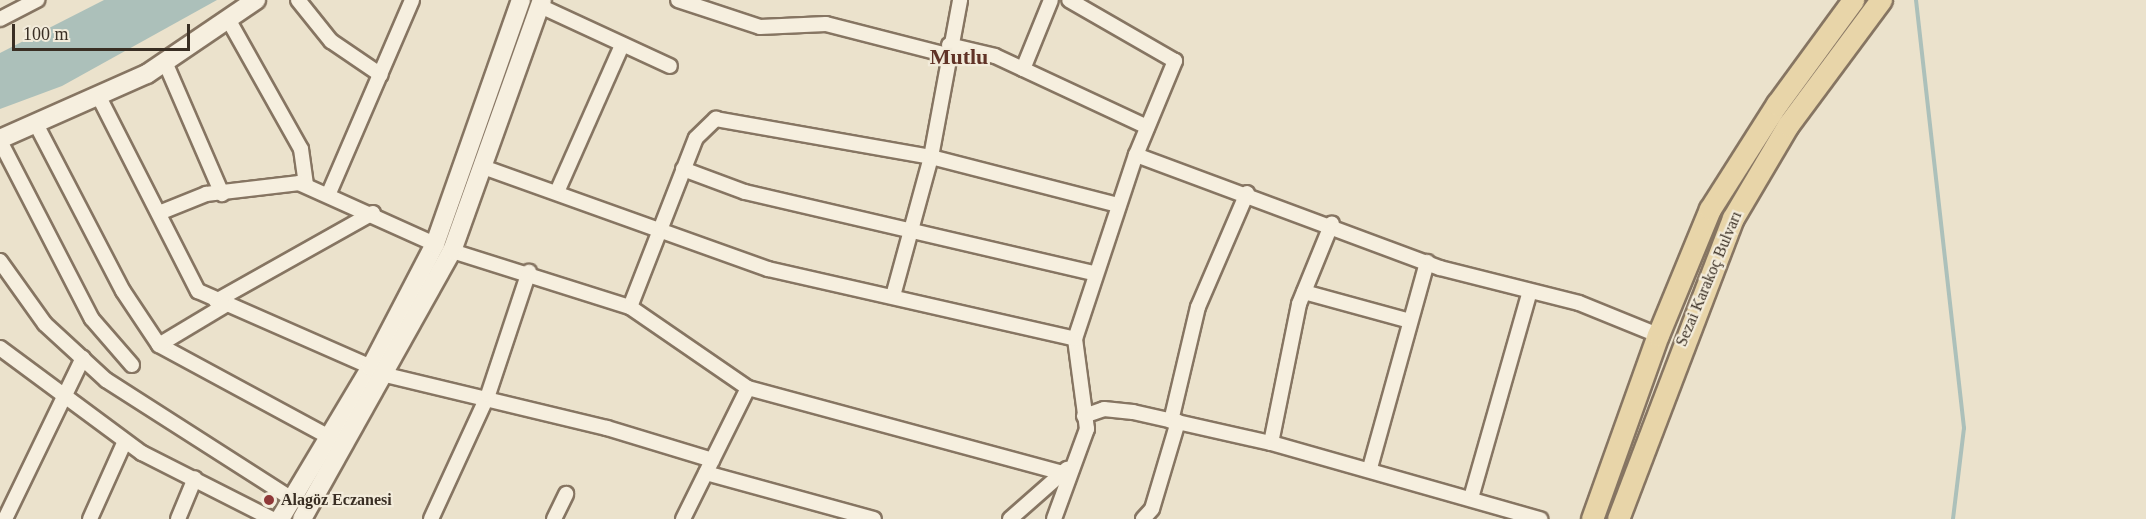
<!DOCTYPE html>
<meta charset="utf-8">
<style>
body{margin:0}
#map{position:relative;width:2146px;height:519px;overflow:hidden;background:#ebe2cc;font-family:Georgia,serif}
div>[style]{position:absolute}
.water>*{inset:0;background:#acc0ba}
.stream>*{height:4px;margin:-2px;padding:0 2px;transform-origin:2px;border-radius:2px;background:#acc0ba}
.roads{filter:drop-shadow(2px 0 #867562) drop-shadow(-2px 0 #867562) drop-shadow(0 2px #867562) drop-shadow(0 -2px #867562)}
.street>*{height:14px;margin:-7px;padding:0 7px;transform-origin:7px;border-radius:7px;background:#f6efdf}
.secondary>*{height:18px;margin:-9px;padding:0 9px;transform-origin:9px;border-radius:9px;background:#f6efdf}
.primary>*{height:21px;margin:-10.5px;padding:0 10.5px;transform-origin:10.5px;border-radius:10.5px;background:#e8d5a9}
.dots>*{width:16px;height:16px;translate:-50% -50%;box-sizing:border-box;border:3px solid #f3ecdb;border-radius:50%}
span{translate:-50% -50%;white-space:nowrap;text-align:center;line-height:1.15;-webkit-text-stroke:4.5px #f3ecdb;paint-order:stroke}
.street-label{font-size:16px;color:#392e23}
.poi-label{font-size:16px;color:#392e23;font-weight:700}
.left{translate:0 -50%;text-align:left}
.district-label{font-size:22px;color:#613327;font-weight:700}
.scale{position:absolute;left:12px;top:24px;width:178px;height:27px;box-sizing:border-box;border:3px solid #392e23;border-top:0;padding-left:8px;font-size:18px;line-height:21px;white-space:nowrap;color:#392e23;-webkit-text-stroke:4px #f3ecdb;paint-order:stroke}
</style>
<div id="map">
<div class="water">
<div style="clip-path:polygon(104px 0,217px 0,62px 86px,0 109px,0 53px)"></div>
</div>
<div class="stream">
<div style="left:1916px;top:0;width:431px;rotate:83.6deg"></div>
<div style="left:1964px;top:428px;width:92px;rotate:96.9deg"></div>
</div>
<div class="roads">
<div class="street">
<div style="left:298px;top:0;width:53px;rotate:51.2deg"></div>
<div style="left:331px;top:41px;width:60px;rotate:34.2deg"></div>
<div style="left:678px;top:0;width:86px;rotate:18.2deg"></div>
<div style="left:760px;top:27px;width:66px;rotate:-2.6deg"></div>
<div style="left:826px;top:24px;width:125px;rotate:14.4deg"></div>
<div style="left:540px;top:6px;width:143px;rotate:24.8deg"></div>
<div style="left:0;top:19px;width:42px;rotate:-27.2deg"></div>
<div style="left:228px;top:19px;width:149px;rotate:60.7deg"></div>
<div style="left:301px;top:149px;width:36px;rotate:82deg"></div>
<div style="left:949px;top:45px;width:47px;rotate:13.4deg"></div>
<div style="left:995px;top:56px;width:168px;rotate:25deg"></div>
<div style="left:165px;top:62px;width:144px;rotate:66.6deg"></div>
<div style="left:1023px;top:69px;width:74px;rotate:-67.9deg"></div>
<div style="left:99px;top:97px;width:218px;rotate:63deg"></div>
<div style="left:198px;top:291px;width:189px;rotate:23.7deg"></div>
<div style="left:36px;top:124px;width:188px;rotate:62.5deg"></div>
<div style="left:123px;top:291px;width:65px;rotate:56.3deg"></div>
<div style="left:159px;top:345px;width:196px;rotate:28.4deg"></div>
<div style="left:0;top:141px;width:200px;rotate:62.7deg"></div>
<div style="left:92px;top:319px;width:61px;rotate:49deg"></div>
<div style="left:1136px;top:155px;width:324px;rotate:20.4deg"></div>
<div style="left:1440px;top:268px;width:143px;rotate:14.1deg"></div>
<div style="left:1579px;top:303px;width:85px;rotate:22.1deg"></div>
<div style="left:483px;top:167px;width:303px;rotate:19.7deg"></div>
<div style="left:768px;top:269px;width:315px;rotate:12.8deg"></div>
<div style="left:683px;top:169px;width:66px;rotate:20.4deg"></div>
<div style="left:745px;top:192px;width:358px;rotate:13.1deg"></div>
<div style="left:557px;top:192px;width:161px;rotate:-66.1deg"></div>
<div style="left:329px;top:193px;width:210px;rotate:-66.7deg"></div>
<div style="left:159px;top:213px;width:51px;rotate:-22deg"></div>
<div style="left:206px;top:194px;width:94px;rotate:-6.7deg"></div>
<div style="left:299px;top:183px;width:149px;rotate:24.2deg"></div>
<div style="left:452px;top:251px;width:187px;rotate:17.5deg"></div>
<div style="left:630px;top:307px;width:181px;rotate:-68.7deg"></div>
<div style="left:696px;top:138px;width:28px;rotate:-44deg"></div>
<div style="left:716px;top:119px;width:218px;rotate:10deg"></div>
<div style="left:931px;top:157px;width:193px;rotate:14.4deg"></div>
<div style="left:0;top:261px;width:77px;rotate:54.5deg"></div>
<div style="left:45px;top:324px;width:83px;rotate:42.6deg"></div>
<div style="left:106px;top:380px;width:221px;rotate:32.6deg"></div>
<div style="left:1304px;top:292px;width:110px;rotate:15.3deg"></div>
<div style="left:893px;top:296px;width:144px;rotate:-74.7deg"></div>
<div style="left:931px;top:157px;width:160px;rotate:-79.5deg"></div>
<div style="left:216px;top:301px;width:180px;rotate:-29.3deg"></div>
<div style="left:630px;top:307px;width:143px;rotate:34.5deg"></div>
<div style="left:748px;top:388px;width:327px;rotate:15.1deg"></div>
<div style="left:159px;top:345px;width:76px;rotate:-31deg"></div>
<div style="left:0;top:348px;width:177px;rotate:36.5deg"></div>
<div style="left:142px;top:453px;width:146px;rotate:26.9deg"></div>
<div style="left:386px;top:375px;width:227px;rotate:13.5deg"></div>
<div style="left:607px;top:428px;width:110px;rotate:16.9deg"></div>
<div style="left:1084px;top:416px;width:21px;rotate:-19deg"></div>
<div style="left:1104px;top:409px;width:29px;rotate:6deg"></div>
<div style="left:1133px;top:412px;width:141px;rotate:12.7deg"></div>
<div style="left:1271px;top:443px;width:280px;rotate:15.8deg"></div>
<div style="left:1171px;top:421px;width:117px;rotate:-76.7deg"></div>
<div style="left:1198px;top:307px;width:124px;rotate:-66.7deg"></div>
<div style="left:1271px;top:443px;width:142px;rotate:-78.6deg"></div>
<div style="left:1299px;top:304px;width:87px;rotate:-67.8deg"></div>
<div style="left:1370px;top:468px;width:214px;rotate:-74.5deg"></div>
<div style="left:706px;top:473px;width:174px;rotate:15.3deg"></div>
<div style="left:1471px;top:498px;width:215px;rotate:-74.1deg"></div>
<div style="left:5px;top:519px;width:179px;rotate:-64.2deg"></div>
<div style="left:90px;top:519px;width:85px;rotate:-65.8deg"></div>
<div style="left:178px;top:519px;width:44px;rotate:-67.5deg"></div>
<div style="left:431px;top:519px;width:136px;rotate:-65.3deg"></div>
<div style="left:488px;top:395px;width:130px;rotate:-71.6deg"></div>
<div style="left:554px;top:519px;width:28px;rotate:-64deg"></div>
<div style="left:683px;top:519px;width:146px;rotate:-63.6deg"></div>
<div style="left:1010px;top:519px;width:76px;rotate:-41.3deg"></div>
<div style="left:1054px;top:519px;width:96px;rotate:-69.9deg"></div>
<div style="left:1087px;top:429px;width:91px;rotate:-97.6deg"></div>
<div style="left:1075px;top:339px;width:194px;rotate:-71.7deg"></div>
<div style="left:1136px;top:155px;width:102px;rotate:-67.5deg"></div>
<div style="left:1175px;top:61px;width:122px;rotate:-150.1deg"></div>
<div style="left:1143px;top:519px;width:13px;rotate:-48deg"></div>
<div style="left:1152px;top:509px;width:91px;rotate:-73.4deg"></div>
</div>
<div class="secondary">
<div style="left:0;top:139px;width:161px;rotate:-23.9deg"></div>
<div style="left:147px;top:74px;width:132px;rotate:-34.2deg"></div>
<div style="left:280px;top:519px;width:177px;rotate:-59.1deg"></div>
<div style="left:371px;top:367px;width:139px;rotate:-62.5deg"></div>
<div style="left:435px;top:244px;width:259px;rotate:-70.6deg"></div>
<div style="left:302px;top:519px;width:307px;rotate:-60.8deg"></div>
<div style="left:452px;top:251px;width:267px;rotate:-70.3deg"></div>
</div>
<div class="primary">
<div style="left:1592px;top:519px;width:195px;rotate:-70.3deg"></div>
<div style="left:1658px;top:335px;width:136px;rotate:-67.6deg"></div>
<div style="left:1710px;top:209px;width:125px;rotate:-57.5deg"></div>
<div style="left:1777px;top:104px;width:129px;rotate:-53.8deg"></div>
<div style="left:1618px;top:519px;width:322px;rotate:-69.1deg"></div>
<div style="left:1733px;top:218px;width:108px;rotate:-59.4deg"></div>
<div style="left:1788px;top:125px;width:156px;rotate:-53.4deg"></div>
</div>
</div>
<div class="dots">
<div style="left:269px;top:500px;background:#8f3838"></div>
</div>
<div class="street-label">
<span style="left:1709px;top:279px;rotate:-67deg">Sezai Karakoç Bulvarı</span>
</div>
<div class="poi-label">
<span class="left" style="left:281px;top:500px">Alagöz Eczanesi</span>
</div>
<div class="district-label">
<span style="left:959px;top:57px">Mutlu</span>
</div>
<div class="scale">100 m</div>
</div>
